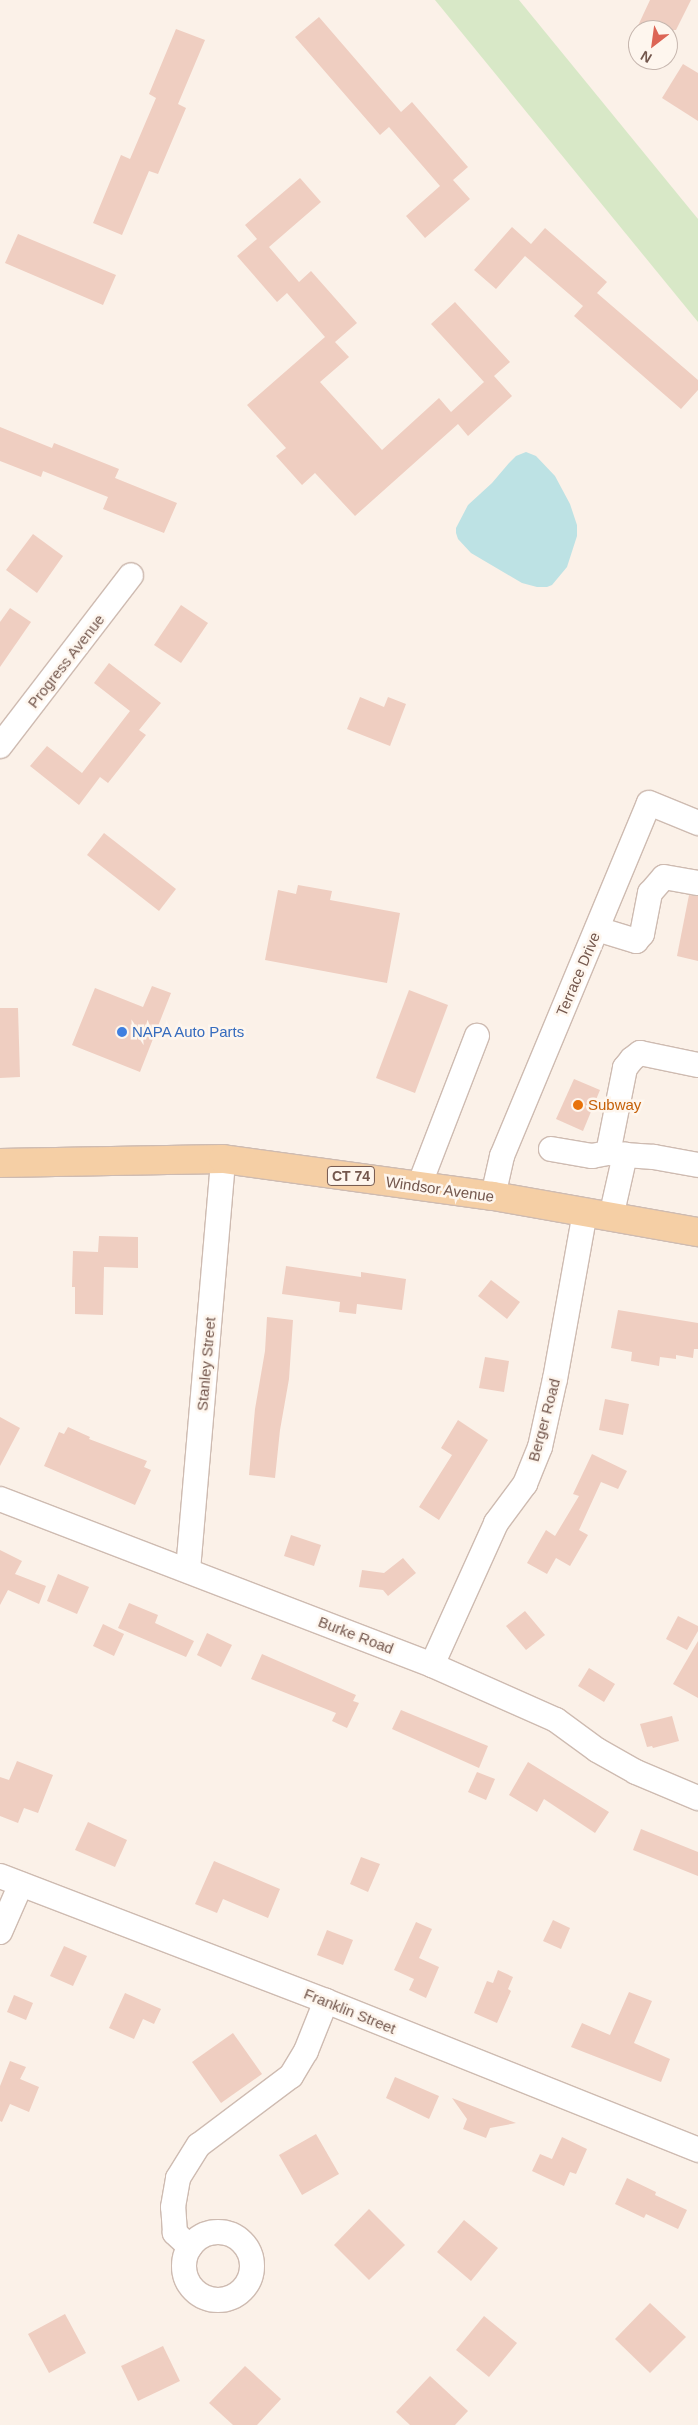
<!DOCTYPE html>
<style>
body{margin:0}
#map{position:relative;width:698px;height:2425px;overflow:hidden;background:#fbf1e8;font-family:Helvetica,sans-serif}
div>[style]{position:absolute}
.green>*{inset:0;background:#d8e8c7}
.water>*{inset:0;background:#bde2e4}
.building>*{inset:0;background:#efcec1}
.roads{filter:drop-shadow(1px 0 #cebbb1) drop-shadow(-1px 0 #cebbb1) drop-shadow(0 1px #cebbb1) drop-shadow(0 -1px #cebbb1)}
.minor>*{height:24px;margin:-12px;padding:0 12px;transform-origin:12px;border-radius:12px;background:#fff}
.minor>.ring{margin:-12px;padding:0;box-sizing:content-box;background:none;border:24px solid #fff;border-radius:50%}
.major>*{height:28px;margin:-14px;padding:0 14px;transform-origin:14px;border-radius:14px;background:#f5cfa5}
.dots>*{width:14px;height:14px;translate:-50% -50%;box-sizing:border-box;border:2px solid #fef6ee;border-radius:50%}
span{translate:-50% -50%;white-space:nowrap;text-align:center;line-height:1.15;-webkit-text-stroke:5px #fef6ee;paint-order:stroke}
.shield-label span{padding:1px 4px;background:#fef6ee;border:1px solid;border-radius:4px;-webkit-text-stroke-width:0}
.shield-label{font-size:14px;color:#73574d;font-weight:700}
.street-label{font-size:15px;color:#73574d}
.shop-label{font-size:15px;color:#366cbe}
.left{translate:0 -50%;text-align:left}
.food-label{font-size:15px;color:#c56008}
.north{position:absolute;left:628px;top:20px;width:50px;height:50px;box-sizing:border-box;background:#fef6ee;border:1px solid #c6b6ae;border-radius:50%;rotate:210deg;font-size:14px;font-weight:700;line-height:20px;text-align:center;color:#73574d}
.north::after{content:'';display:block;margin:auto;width:18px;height:22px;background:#dc6555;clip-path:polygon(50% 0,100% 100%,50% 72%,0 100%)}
</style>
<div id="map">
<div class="green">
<div style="clip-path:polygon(435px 0,519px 0,698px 219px,698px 322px)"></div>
</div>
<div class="water">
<div style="clip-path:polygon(526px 452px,536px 456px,555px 476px,570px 504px,577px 525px,577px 536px,567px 567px,552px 585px,547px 587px,537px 587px,522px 583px,471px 553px,458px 539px,456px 533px,456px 528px,468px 505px,492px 483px,509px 463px,516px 456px)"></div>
</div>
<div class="building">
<div style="clip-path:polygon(650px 0,691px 0,676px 30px,636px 30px)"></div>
<div style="clip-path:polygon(319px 17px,401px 112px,412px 102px,468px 167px,453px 180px,470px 199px,425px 238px,406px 216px,440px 186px,389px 127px,380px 135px,295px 37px)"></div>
<div style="clip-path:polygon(176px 29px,205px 40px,178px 104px,186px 108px,158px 174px,149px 171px,122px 235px,93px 223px,121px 155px,130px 159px,156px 98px,149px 94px)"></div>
<div style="clip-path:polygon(683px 64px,698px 73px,698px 121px,662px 98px)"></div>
<div style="clip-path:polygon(300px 178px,321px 202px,269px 247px,299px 282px,311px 271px,357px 323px,335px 342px,349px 357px,320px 382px,382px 450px,439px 398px,451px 412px,484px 382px,431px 324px,455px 302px,510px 362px,494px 376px,512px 396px,468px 436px,458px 424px,355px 516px,315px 473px,302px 485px,276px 456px,286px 448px,247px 405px,325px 337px,287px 293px,277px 302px,237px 256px,257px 239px,245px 225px)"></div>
<div style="clip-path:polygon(512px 227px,531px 244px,545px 228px,607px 282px,597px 293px,698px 380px,698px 390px,681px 409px,574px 316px,583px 306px,525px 256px,496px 289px,474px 270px)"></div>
<div style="clip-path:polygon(18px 234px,116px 275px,103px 305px,5px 263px)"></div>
<div style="clip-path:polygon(0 427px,52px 448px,54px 443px,119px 469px,115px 478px,177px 503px,164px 533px,103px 509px,108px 497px,43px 471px,41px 477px,0 461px)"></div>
<div style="clip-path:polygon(33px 534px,63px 556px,37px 593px,6px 570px)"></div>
<div style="clip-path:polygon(181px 605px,208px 623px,181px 663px,154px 645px)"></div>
<div style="clip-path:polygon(10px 608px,31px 622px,0 667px,0 622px)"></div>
<div style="clip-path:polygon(109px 663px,161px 703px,139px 730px,146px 735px,108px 783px,100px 777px,79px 805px,30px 766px,47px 746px,82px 773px,130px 711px,94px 683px)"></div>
<div style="clip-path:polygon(360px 697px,384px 707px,388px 697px,406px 704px,390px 746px,347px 729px)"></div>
<div style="clip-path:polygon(104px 833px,176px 889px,159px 911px,87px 855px)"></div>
<div style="clip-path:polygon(298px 885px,332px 891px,330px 900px,400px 913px,387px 983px,265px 960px,278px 890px,296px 894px)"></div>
<div style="clip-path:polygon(689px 895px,698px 896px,698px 961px,677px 956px)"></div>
<div style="clip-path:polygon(152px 986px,171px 993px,140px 1072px,72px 1045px,95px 988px,143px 1007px)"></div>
<div style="clip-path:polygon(409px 990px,448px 1005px,415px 1093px,376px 1078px)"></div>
<div style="clip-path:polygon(0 1008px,18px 1008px,20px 1077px,0 1078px)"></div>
<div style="clip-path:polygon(574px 1079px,600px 1090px,583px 1131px,556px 1119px)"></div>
<div style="clip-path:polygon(99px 1236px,138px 1237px,138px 1268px,104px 1267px,103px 1315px,75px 1314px,75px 1287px,72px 1287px,73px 1251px,98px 1252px)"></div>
<div style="clip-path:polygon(286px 1266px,361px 1277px,361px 1272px,406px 1279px,402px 1310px,357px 1304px,356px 1314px,339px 1312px,340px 1302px,282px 1294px)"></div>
<div style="clip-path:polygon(491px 1280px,520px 1302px,507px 1319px,478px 1296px)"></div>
<div style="clip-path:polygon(618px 1310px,698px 1323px,698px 1349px,694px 1349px,693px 1358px,676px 1355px,676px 1359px,660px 1357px,659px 1366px,631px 1361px,632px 1352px,611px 1348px)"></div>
<div style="clip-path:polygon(267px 1317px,293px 1320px,289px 1379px,280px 1430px,275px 1478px,249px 1475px,255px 1409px,265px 1351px)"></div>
<div style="clip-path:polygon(485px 1357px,509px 1361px,504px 1392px,479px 1388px)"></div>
<div style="clip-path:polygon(605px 1399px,629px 1404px,623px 1435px,599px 1430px)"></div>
<div style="clip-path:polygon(0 1417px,20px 1428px,0 1466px)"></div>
<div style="clip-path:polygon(458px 1420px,488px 1440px,439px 1520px,419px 1507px,452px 1455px,441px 1448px)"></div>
<div style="clip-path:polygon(68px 1427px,90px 1437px,89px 1439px,147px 1461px,144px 1467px,151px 1470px,135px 1505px,44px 1466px,59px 1432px,64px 1434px)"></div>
<div style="clip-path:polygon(592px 1454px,627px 1471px,618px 1489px,601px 1482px,579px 1530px,588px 1535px,570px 1566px,556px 1558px,547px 1574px,527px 1563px,546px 1530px,555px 1536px,579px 1496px,573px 1494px)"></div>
<div style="clip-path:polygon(291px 1535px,321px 1545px,314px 1566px,284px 1556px)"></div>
<div style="clip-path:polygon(0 1550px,22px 1561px,15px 1574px,46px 1586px,39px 1604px,8px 1590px,0 1605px)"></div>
<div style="clip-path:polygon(403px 1558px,416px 1573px,388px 1596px,383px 1590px,359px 1587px,362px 1570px,384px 1573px)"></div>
<div style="clip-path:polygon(58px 1574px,89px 1587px,77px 1614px,47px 1601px)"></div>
<div style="clip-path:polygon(129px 1603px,158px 1615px,155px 1623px,194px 1641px,186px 1657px,118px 1628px)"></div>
<div style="clip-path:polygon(525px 1611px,545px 1635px,526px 1650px,506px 1626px)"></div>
<div style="clip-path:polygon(678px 1616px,698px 1626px,698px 1631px,687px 1650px,666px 1639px)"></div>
<div style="clip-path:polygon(103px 1624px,124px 1634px,114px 1656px,93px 1646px)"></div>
<div style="clip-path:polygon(207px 1633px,232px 1645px,221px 1667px,197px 1655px)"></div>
<div style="clip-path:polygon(698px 1641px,698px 1698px,673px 1684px)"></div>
<div style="clip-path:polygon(262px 1654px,356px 1695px,353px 1701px,359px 1703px,347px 1728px,332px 1721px,336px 1713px,251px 1679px)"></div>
<div style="clip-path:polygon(589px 1668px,615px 1684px,604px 1702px,578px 1686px)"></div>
<div style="clip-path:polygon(401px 1710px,488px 1746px,479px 1768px,392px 1729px)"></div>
<div style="clip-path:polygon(672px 1716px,679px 1741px,653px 1748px,652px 1746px,647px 1747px,640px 1724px)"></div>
<div style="clip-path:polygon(17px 1761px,53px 1775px,38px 1813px,24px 1808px,18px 1823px,0 1816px,0 1777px,9px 1780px)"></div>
<div style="clip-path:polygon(528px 1762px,609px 1812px,595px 1833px,544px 1799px,537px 1812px,509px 1795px)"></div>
<div style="clip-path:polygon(477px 1772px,495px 1779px,486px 1800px,468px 1792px)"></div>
<div style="clip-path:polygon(88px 1822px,127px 1840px,115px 1867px,75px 1850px)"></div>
<div style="clip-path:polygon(641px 1829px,698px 1852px,698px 1876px,633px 1850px)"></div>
<div style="clip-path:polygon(361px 1857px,380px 1864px,368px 1892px,350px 1884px)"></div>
<div style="clip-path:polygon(214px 1861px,280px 1889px,268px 1918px,223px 1899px,217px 1913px,195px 1904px)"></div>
<div style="clip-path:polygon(553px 1920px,570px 1928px,561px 1949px,543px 1941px)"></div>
<div style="clip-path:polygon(416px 1922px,432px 1929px,419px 1958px,439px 1967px,426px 1998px,409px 1990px,414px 1979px,394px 1970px)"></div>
<div style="clip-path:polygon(327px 1930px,353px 1940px,343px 1965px,317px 1955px)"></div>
<div style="clip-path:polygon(64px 1946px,87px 1956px,73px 1986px,50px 1976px)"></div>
<div style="clip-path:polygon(498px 1970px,513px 1977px,508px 1989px,511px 1991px,497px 2023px,474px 2013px,487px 1981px,493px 1983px)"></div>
<div style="clip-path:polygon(629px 1992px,652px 2001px,634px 2043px,670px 2059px,661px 2082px,571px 2047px,582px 2023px,610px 2035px)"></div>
<div style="clip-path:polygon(125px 1993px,161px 2009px,154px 2024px,143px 2019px,134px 2039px,109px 2028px)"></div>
<div style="clip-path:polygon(14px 1995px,33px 2003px,26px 2020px,7px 2012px)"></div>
<div style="clip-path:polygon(233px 2033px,262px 2074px,221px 2103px,192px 2062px)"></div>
<div style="clip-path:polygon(10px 2061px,26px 2067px,20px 2079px,39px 2087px,29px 2112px,10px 2104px,2px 2122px,0 2121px,0 2086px)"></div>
<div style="clip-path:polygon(395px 2077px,439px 2096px,429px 2119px,386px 2098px)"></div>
<div style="clip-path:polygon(452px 2098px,516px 2123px,490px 2128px,486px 2138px,463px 2129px,467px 2119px)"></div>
<div style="clip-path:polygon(316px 2134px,339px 2174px,302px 2195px,279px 2155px)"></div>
<div style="clip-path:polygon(562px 2137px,587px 2149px,576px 2174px,570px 2172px,564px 2186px,532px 2171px,540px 2154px,552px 2159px)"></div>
<div style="clip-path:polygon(627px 2178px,656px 2192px,655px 2195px,687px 2210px,678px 2229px,646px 2214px,644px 2218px,615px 2204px)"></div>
<div style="clip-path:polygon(369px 2209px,405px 2245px,369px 2280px,334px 2245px)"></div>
<div style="clip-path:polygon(464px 2220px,498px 2248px,471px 2281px,437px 2252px)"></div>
<div style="clip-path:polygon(650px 2303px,686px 2337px,650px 2373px,615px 2339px)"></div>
<div style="clip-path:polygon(65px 2314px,86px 2353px,49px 2373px,28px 2334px)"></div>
<div style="clip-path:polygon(484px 2316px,517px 2343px,489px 2377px,456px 2350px)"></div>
<div style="clip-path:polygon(163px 2346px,180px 2381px,138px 2401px,121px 2366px)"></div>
<div style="clip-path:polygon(245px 2366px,281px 2399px,257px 2425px,233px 2425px,209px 2403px)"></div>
<div style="clip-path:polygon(430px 2376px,468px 2411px,455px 2425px,410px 2425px,396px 2412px)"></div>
</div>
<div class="roads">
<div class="minor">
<div style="left:0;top:746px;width:215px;rotate:-52.5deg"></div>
<div style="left:597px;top:929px;width:41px;rotate:17.1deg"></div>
<div style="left:636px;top:941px;width:9px;rotate:-49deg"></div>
<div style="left:642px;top:934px;width:42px;rotate:-79deg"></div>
<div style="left:650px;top:893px;width:21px;rotate:-49deg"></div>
<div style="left:664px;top:877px;width:35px;rotate:10deg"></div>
<div style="left:551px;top:1149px;width:42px;rotate:9.7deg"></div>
<div style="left:592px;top:1156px;width:16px;rotate:-11deg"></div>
<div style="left:625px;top:1155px;width:17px;rotate:-173deg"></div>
<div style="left:608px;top:1153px;width:87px;rotate:-78.7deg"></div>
<div style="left:625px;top:1068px;width:11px;rotate:-52deg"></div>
<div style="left:632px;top:1059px;width:10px;rotate:-37deg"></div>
<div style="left:640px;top:1053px;width:59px;rotate:11.7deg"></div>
<div style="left:419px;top:1186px;width:161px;rotate:-68.9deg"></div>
<div style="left:493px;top:1196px;width:41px;rotate:-77.3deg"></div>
<div style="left:502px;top:1156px;width:382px;rotate:-67.4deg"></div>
<div style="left:649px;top:803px;width:53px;rotate:22.2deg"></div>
<div style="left:611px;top:1217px;width:64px;rotate:-77.3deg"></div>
<div style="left:625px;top:1155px;width:29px;rotate:4deg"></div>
<div style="left:654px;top:1157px;width:45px;rotate:10.3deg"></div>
<div style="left:0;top:1499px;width:463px;rotate:21deg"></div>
<div style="left:432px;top:1665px;width:136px;rotate:23.9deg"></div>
<div style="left:556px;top:1720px;width:51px;rotate:36.2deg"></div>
<div style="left:597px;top:1750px;width:45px;rotate:29.4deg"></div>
<div style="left:636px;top:1772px;width:67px;rotate:22.8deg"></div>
<div style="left:188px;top:1570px;width:412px;rotate:-85.1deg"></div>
<div style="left:432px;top:1665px;width:156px;rotate:-65.7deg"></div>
<div style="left:496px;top:1523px;width:49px;rotate:-53.4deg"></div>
<div style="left:525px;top:1484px;width:40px;rotate:-68deg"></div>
<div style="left:540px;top:1447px;width:70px;rotate:-77.6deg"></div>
<div style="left:555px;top:1379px;width:170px;rotate:-79.8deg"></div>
<div style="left:0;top:1876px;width:349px;rotate:21deg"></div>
<div style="left:326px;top:2001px;width:401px;rotate:21.8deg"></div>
<div style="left:0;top:1932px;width:52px;rotate:-66.4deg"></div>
<div class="ring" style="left:184px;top:2232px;width:44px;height:44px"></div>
<div style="left:190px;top:2247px;width:21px;rotate:-137deg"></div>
<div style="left:175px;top:2233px;width:26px;rotate:-94deg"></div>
<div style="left:173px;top:2207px;width:29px;rotate:-80deg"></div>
<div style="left:178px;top:2178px;width:39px;rotate:-58deg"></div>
<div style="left:199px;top:2145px;width:115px;rotate:-36.9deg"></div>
<div style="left:291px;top:2076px;width:29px;rotate:-59deg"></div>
<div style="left:306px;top:2051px;width:54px;rotate:-68.2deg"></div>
</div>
<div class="major">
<div style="left:0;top:1163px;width:223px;rotate:-1deg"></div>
<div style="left:223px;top:1159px;width:273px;rotate:7.8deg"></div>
<div style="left:493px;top:1196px;width:208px;rotate:10deg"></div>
</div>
</div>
<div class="dots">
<div style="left:122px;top:1032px;background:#3f7fe0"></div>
<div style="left:578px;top:1105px;background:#e8710a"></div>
</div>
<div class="shield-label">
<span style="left:351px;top:1176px">CT 74</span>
</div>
<div class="street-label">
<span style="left:66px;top:661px;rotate:-52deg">Progress Avenue</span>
<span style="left:578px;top:974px;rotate:-67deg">Terrace Drive</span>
<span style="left:440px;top:1189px;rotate:8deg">Windsor Avenue</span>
<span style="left:206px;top:1364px;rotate:-85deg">Stanley Street</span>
<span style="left:544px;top:1420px;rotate:-75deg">Berger Road</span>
<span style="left:356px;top:1635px;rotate:21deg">Burke Road</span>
<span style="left:350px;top:2011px;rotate:22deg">Franklin Street</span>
</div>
<div class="shop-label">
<span class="left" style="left:132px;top:1032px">NAPA Auto Parts</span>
</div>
<div class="food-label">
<span class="left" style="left:588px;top:1105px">Subway</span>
</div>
<div class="north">N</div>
</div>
